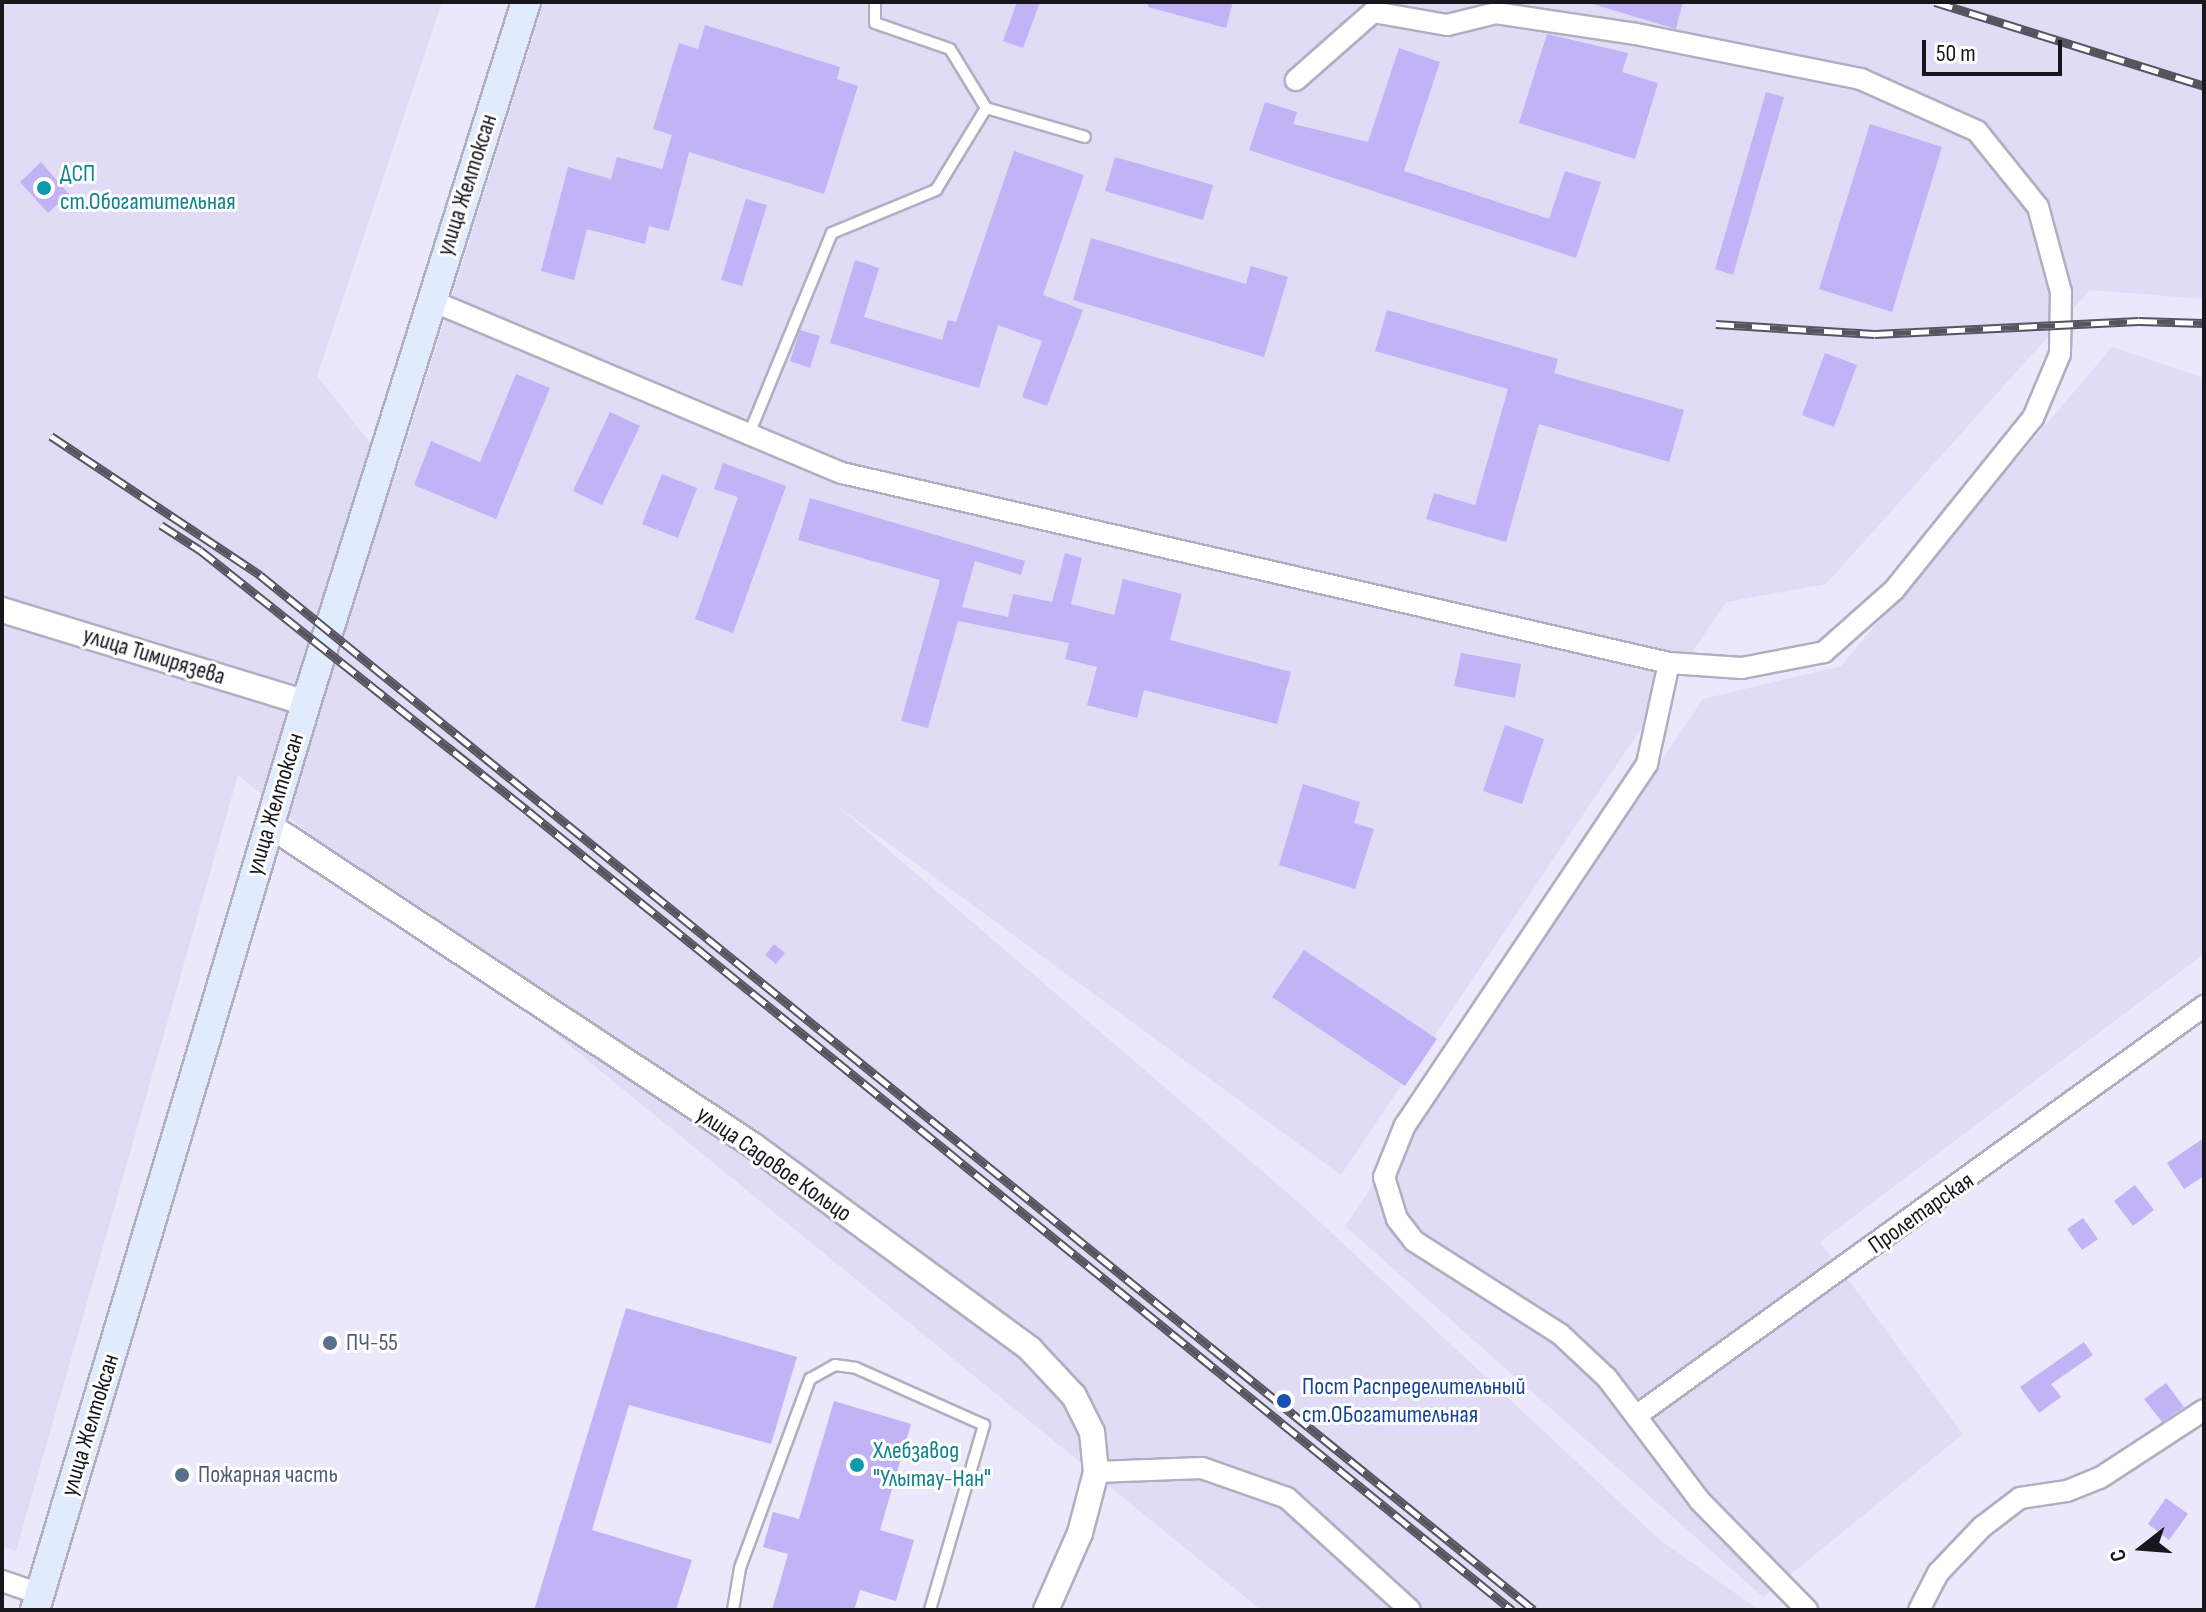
<!DOCTYPE html>
<meta charset="utf-8">
<style>
body{margin:0}
#map{position:relative;width:2206px;height:1612px;overflow:hidden;background:#ebe8fb;font-family:"Sofia Sans Condensed",sans-serif}
div>[style]{position:absolute}
.built>*{inset:0;background:#e0dcf6}
.building>*{inset:0;background:#c1b3f6}
.roads{filter:drop-shadow(2px 0 #b1aec0) drop-shadow(-2px 0 #b1aec0) drop-shadow(0 2px #b1aec0) drop-shadow(0 -2px #b1aec0)}
.service>*{height:10px;margin:-5px;padding:0 5px;transform-origin:5px;border-radius:5px;background:#fff}
.minor>*{height:20px;margin:-10px;padding:0 10px;transform-origin:10px;border-radius:10px;background:#fff}
.tertiary>*{height:24px;margin:-12px;padding:0 12px;transform-origin:12px;border-radius:12px;background:#fff}
.secondary>*{height:28px;margin:-14px;padding:0 14px;transform-origin:14px;border-radius:14px;background:#e1ebfe}
.rail>*{height:9px;margin-top:-4.5px;transform-origin:0;background:repeating-linear-gradient(90deg,#fff 0 18px,#56555f 0 36px);box-sizing:border-box;border-block:2px solid #56555f}
.dots>*{width:22px;height:22px;translate:-50% -50%;box-sizing:border-box;border:4px solid #fff;border-radius:50%}
span{translate:-50% -50%;white-space:nowrap;text-align:center;line-height:1.15;-webkit-text-stroke:6px #fff;paint-order:stroke}
.culture-label{font-size:24px;color:#0d838f}
.left{translate:0 -50%;text-align:left}
.street-label{font-size:24px;color:#17161c}
.service-label{font-size:24px;color:#4e5e75}
.transit-label{font-size:24px;color:#164399}
.frame{position:absolute;inset:0;border:4px solid #17161c;pointer-events:none}
.north{position:absolute;left:2102px;top:1508px;width:80px;height:80px;-webkit-text-stroke:6px #fff;paint-order:stroke;rotate:253deg;font-size:22px;font-weight:700;line-height:32px;text-align:center;color:#17161c}
.north::after{content:'';display:block;margin:auto;width:28px;height:36px;background:#17161c;clip-path:polygon(50% 0,100% 100%,50% 72%,0 100%)}
.scale{position:absolute;left:1922px;top:40px;width:140px;height:36px;box-sizing:border-box;border:4px solid #17161c;border-top:0;padding-left:10px;font-size:24px;line-height:28px;white-space:nowrap;color:#17161c;-webkit-text-stroke:6px #fff;paint-order:stroke}
</style>
<div id="map">
<div class="built">
<div style="clip-path:polygon(2px 2px,442px 2px,317px 376px,396px 475px,544px 2px,2204px 2px,2204px 299px,2090px 290px,1826px 584px,1726px 602px,1341px 1175px,836px 805px,1304px 1207px,1660px 1540px,1759px 1610px,1261px 1610px,238px 775px,16px 1551px,2px 1547px)"></div>
<div style="clip-path:polygon(2112px 347px,2204px 378px,2204px 954px,1820px 1242px,1963px 1434px,1763px 1597px,1345px 1226px,1703px 699px,1841px 666px)"></div>
</div>
<div class="building">
<div style="clip-path:polygon(1017px 2px,1040px 2px,1023px 48px,1003px 41px)"></div>
<div style="clip-path:polygon(1148px 2px,1233px 2px,1226px 28px,1148px 7px)"></div>
<div style="clip-path:polygon(1586px 2px,1683px 2px,1676px 29px)"></div>
<div style="clip-path:polygon(705px 25px,840px 67px,837px 79px,858px 86px,824px 194px,689px 152px,669px 231px,649px 226px,645px 244px,587px 229px,574px 280px,541px 271px,568px 167px,611px 179px,617px 157px,662px 169px,672px 135px,653px 129px,679px 43px,698px 49px)"></div>
<div style="clip-path:polygon(1547px 34px,1628px 53px,1622px 72px,1658px 83px,1635px 159px,1519px 123px)"></div>
<div style="clip-path:polygon(1399px 48px,1440px 62px,1404px 171px,1549px 219px,1565px 171px,1601px 182px,1576px 258px,1249px 150px,1265px 102px,1297px 112px,1293px 124px,1368px 142px)"></div>
<div style="clip-path:polygon(1766px 92px,1784px 97px,1733px 275px,1715px 269px)"></div>
<div style="clip-path:polygon(1870px 124px,1942px 147px,1892px 312px,1819px 289px)"></div>
<div style="clip-path:polygon(1014px 151px,1084px 175px,1043px 295px,1083px 310px,1047px 406px,1022px 397px,1042px 341px,998px 325px,979px 388px,830px 343px,855px 260px,879px 268px,864px 317px,942px 340px,948px 320px,956px 322px)"></div>
<div style="clip-path:polygon(1115px 157px,1213px 185px,1203px 220px,1105px 191px)"></div>
<div style="clip-path:polygon(41px 162px,69px 194px,48px 213px,20px 182px)"></div>
<div style="clip-path:polygon(746px 199px,767px 205px,742px 286px,721px 280px)"></div>
<div style="clip-path:polygon(1091px 238px,1246px 284px,1251px 266px,1288px 277px,1264px 357px,1073px 300px)"></div>
<div style="clip-path:polygon(1387px 310px,1558px 359px,1554px 373px,1684px 410px,1669px 462px,1539px 424px,1506px 542px,1426px 519px,1434px 493px,1475px 505px,1508px 389px,1375px 351px)"></div>
<div style="clip-path:polygon(800px 330px,820px 336px,810px 368px,790px 361px)"></div>
<div style="clip-path:polygon(1825px 353px,1857px 365px,1834px 427px,1802px 415px)"></div>
<div style="clip-path:polygon(516px 374px,550px 388px,496px 519px,414px 485px,431px 441px,480px 462px)"></div>
<div style="clip-path:polygon(610px 412px,640px 426px,602px 505px,573px 491px)"></div>
<div style="clip-path:polygon(723px 463px,786px 486px,733px 633px,695px 619px,738px 497px,714px 489px)"></div>
<div style="clip-path:polygon(662px 474px,697px 488px,678px 538px,642px 524px)"></div>
<div style="clip-path:polygon(810px 498px,1025px 561px,1021px 575px,975px 561px,962px 607px,1008px 617px,1013px 594px,1052px 602px,1065px 553px,1082px 558px,1071px 604px,1114px 615px,1123px 579px,1182px 594px,1170px 640px,1291px 672px,1277px 724px,1144px 690px,1137px 718px,1087px 705px,1097px 667px,1065px 659px,1069px 643px,958px 621px,928px 728px,901px 721px,940px 580px,798px 540px)"></div>
<div style="clip-path:polygon(1461px 653px,1521px 664px,1515px 698px,1454px 686px)"></div>
<div style="clip-path:polygon(1505px 725px,1544px 739px,1522px 804px,1483px 791px)"></div>
<div style="clip-path:polygon(1303px 784px,1360px 802px,1354px 823px,1374px 829px,1355px 889px,1279px 865px)"></div>
<div style="clip-path:polygon(774px 944px,785px 953px,776px 964px,765px 955px)"></div>
<div style="clip-path:polygon(1304px 950px,1437px 1039px,1405px 1086px,1272px 997px)"></div>
<div style="clip-path:polygon(2204px 1138px,2204px 1176px,2184px 1189px,2167px 1163px)"></div>
<div style="clip-path:polygon(2135px 1185px,2154px 1210px,2133px 1226px,2114px 1201px)"></div>
<div style="clip-path:polygon(2083px 1218px,2098px 1239px,2082px 1250px,2067px 1229px)"></div>
<div style="clip-path:polygon(626px 1308px,797px 1357px,771px 1444px,629px 1405px,592px 1530px,692px 1560px,676px 1610px,534px 1610px)"></div>
<div style="clip-path:polygon(2084px 1342px,2093px 1355px,2051px 1384px,2061px 1397px,2039px 1413px,2020px 1387px)"></div>
<div style="clip-path:polygon(2166px 1383px,2184px 1407px,2162px 1422px,2144px 1399px)"></div>
<div style="clip-path:polygon(834px 1401px,911px 1424px,880px 1530px,914px 1540px,896px 1601px,860px 1590px,854px 1610px,772px 1610px,788px 1554px,763px 1547px,773px 1512px,799px 1519px)"></div>
<div style="clip-path:polygon(2166px 1498px,2188px 1514px,2169px 1540px,2148px 1524px)"></div>
</div>
<div class="roads">
<div class="service">
<div style="left:875px;top:2px;width:21px;rotate:90deg"></div>
<div style="left:875px;top:23px;width:79px;rotate:19.1deg"></div>
<div style="left:950px;top:49px;width:69px;rotate:58.6deg"></div>
<div style="left:749px;top:434px;width:217px;rotate:-67.6deg"></div>
<div style="left:832px;top:233px;width:113px;rotate:-22.5deg"></div>
<div style="left:936px;top:190px;width:96px;rotate:-58.6deg"></div>
<div style="left:986px;top:108px;width:103px;rotate:16.3deg"></div>
<div style="left:733px;top:1610px;width:43px;rotate:-80.5deg"></div>
<div style="left:740px;top:1568px;width:202px;rotate:-69.7deg"></div>
<div style="left:810px;top:1379px;width:29px;rotate:-29deg"></div>
<div style="left:835px;top:1365px;width:21px;rotate:8deg"></div>
<div style="left:856px;top:1368px;width:140px;rotate:24deg"></div>
<div style="left:984px;top:1425px;width:193px;rotate:106.3deg"></div>
</div>
<div class="minor">
<div style="left:430px;top:300px;width:447px;rotate:22.8deg"></div>
<div style="left:842px;top:473px;width:849px;rotate:12.94deg"></div>
<div style="left:1669px;top:663px;width:73px;rotate:3.9deg"></div>
<div style="left:1742px;top:668px;width:84px;rotate:-11deg"></div>
<div style="left:1824px;top:652px;width:94px;rotate:-41.5deg"></div>
<div style="left:1894px;top:590px;width:221px;rotate:-51.1deg"></div>
<div style="left:2033px;top:418px;width:69px;rotate:-67.1deg"></div>
<div style="left:2060px;top:354px;width:62px;rotate:-89.1deg"></div>
<div style="left:2061px;top:292px;width:88px;rotate:-105.1deg"></div>
<div style="left:2038px;top:207px;width:97px;rotate:-128.8deg"></div>
<div style="left:1977px;top:131px;width:127px;rotate:-155.9deg"></div>
<div style="left:1861px;top:79px;width:229px;rotate:-168.7deg"></div>
<div style="left:1636px;top:34px;width:142px;rotate:-171.5deg"></div>
<div style="left:1496px;top:13px;width:50px;rotate:166.2deg"></div>
<div style="left:1447px;top:25px;width:75px;rotate:-170deg"></div>
<div style="left:1373px;top:12px;width:103px;rotate:138.6deg"></div>
<div style="left:1669px;top:663px;width:103px;rotate:102.3deg"></div>
<div style="left:1647px;top:764px;width:435px;rotate:123.8deg"></div>
<div style="left:1405px;top:1125px;width:56px;rotate:112deg"></div>
<div style="left:1384px;top:1177px;width:44px;rotate:72.8deg"></div>
<div style="left:1397px;top:1219px;width:28px;rotate:52deg"></div>
<div style="left:1414px;top:1241px;width:173px;rotate:32.5deg"></div>
<div style="left:1560px;top:1334px;width:64px;rotate:43.1deg"></div>
<div style="left:1607px;top:1378px;width:154px;rotate:52.9deg"></div>
<div style="left:1700px;top:1501px;width:153px;rotate:45.5deg"></div>
<div style="left:1636px;top:1416px;width:701px;rotate:-35.82deg"></div>
<div style="left:1096px;top:1472px;width:106px;rotate:-2.2deg"></div>
<div style="left:1202px;top:1468px;width:90px;rotate:19.4deg"></div>
<div style="left:1287px;top:1498px;width:166px;rotate:42.3deg"></div>
<div style="left:2px;top:1581px;width:40px;rotate:18.9deg"></div>
<div style="left:1919px;top:1610px;width:42px;rotate:-62.8deg"></div>
<div style="left:1938px;top:1573px;width:64px;rotate:-46.3deg"></div>
<div style="left:1982px;top:1527px;width:48px;rotate:-37.3deg"></div>
<div style="left:2020px;top:1498px;width:48px;rotate:-8.5deg"></div>
<div style="left:2067px;top:1491px;width:35px;rotate:-22deg"></div>
<div style="left:2100px;top:1478px;width:124px;rotate:-33.2deg"></div>
</div>
<div class="tertiary">
<div style="left:2px;top:610px;width:318px;rotate:17deg"></div>
<div style="left:269px;top:825px;width:582px;rotate:33.5deg"></div>
<div style="left:754px;top:1146px;width:343px;rotate:36.3deg"></div>
<div style="left:1030px;top:1349px;width:64px;rotate:46.9deg"></div>
<div style="left:1074px;top:1396px;width:40px;rotate:63.4deg"></div>
<div style="left:1092px;top:1432px;width:40px;rotate:84.3deg"></div>
<div style="left:1096px;top:1472px;width:63px;rotate:104.7deg"></div>
<div style="left:1080px;top:1533px;width:84px;rotate:113.8deg"></div>
</div>
<div class="secondary">
<div style="left:35px;top:1610px;width:947px;rotate:-73.36deg"></div>
<div style="left:306px;top:703px;width:735px;rotate:-72.58deg"></div>
</div>
</div>
<div class="rail">
<div style="left:1935px;top:2px;width:282px;rotate:17.3deg"></div>
<div style="left:1716px;top:324px;width:159px;rotate:3.6deg"></div>
<div style="left:1875px;top:334px;width:264px;rotate:-2.8deg"></div>
<div style="left:2139px;top:321px;width:65px;rotate:1.8deg"></div>
<div style="left:51px;top:436px;width:251px;rotate:33.6deg"></div>
<div style="left:260px;top:575px;width:1641px;rotate:39.09deg"></div>
<div style="left:161px;top:525px;width:46px;rotate:32.7deg"></div>
<div style="left:200px;top:550px;width:419px;rotate:38.5deg"></div>
<div style="left:528px;top:811px;width:1268px;rotate:39.08deg"></div>
</div>
<div class="dots">
<div style="left:44px;top:188px;background:#0f9aa8"></div>
<div style="left:330px;top:1343px;background:#5c6f8a"></div>
<div style="left:1284px;top:1401px;background:#1a4fb4"></div>
<div style="left:857px;top:1465px;background:#0f9aa8"></div>
<div style="left:182px;top:1475px;background:#5c6f8a"></div>
</div>
<div class="culture-label">
<span class="left" style="left:60px;top:188px">ДСП<br>ст.Обогатительная</span>
<span class="left" style="left:873px;top:1465px">Хлебзавод<br>"Улытау-Нан"</span>
</div>
<div class="street-label">
<span style="left:467px;top:185px;rotate:-72deg">улица Желтоксан</span>
<span style="left:154px;top:656px;rotate:17deg">улица Тимирязева</span>
<span style="left:275px;top:804px;rotate:-73deg">улица Желтоксан</span>
<span style="left:774px;top:1164px;rotate:35deg">улица Садовое Кольцо</span>
<span style="left:1921px;top:1213px;rotate:-35deg">Пролетарская</span>
<span style="left:90px;top:1425px;rotate:-73deg">улица Желтоксан</span>
</div>
<div class="service-label">
<span class="left" style="left:346px;top:1343px">ПЧ-55</span>
<span class="left" style="left:198px;top:1475px">Пожарная часть</span>
</div>
<div class="transit-label">
<span class="left" style="left:1302px;top:1401px">Пост Распределительный<br>ст.ОБогатительная</span>
</div>
<div class="frame"></div>
<div class="north">С</div>
<div class="scale">50 m</div>
</div>
